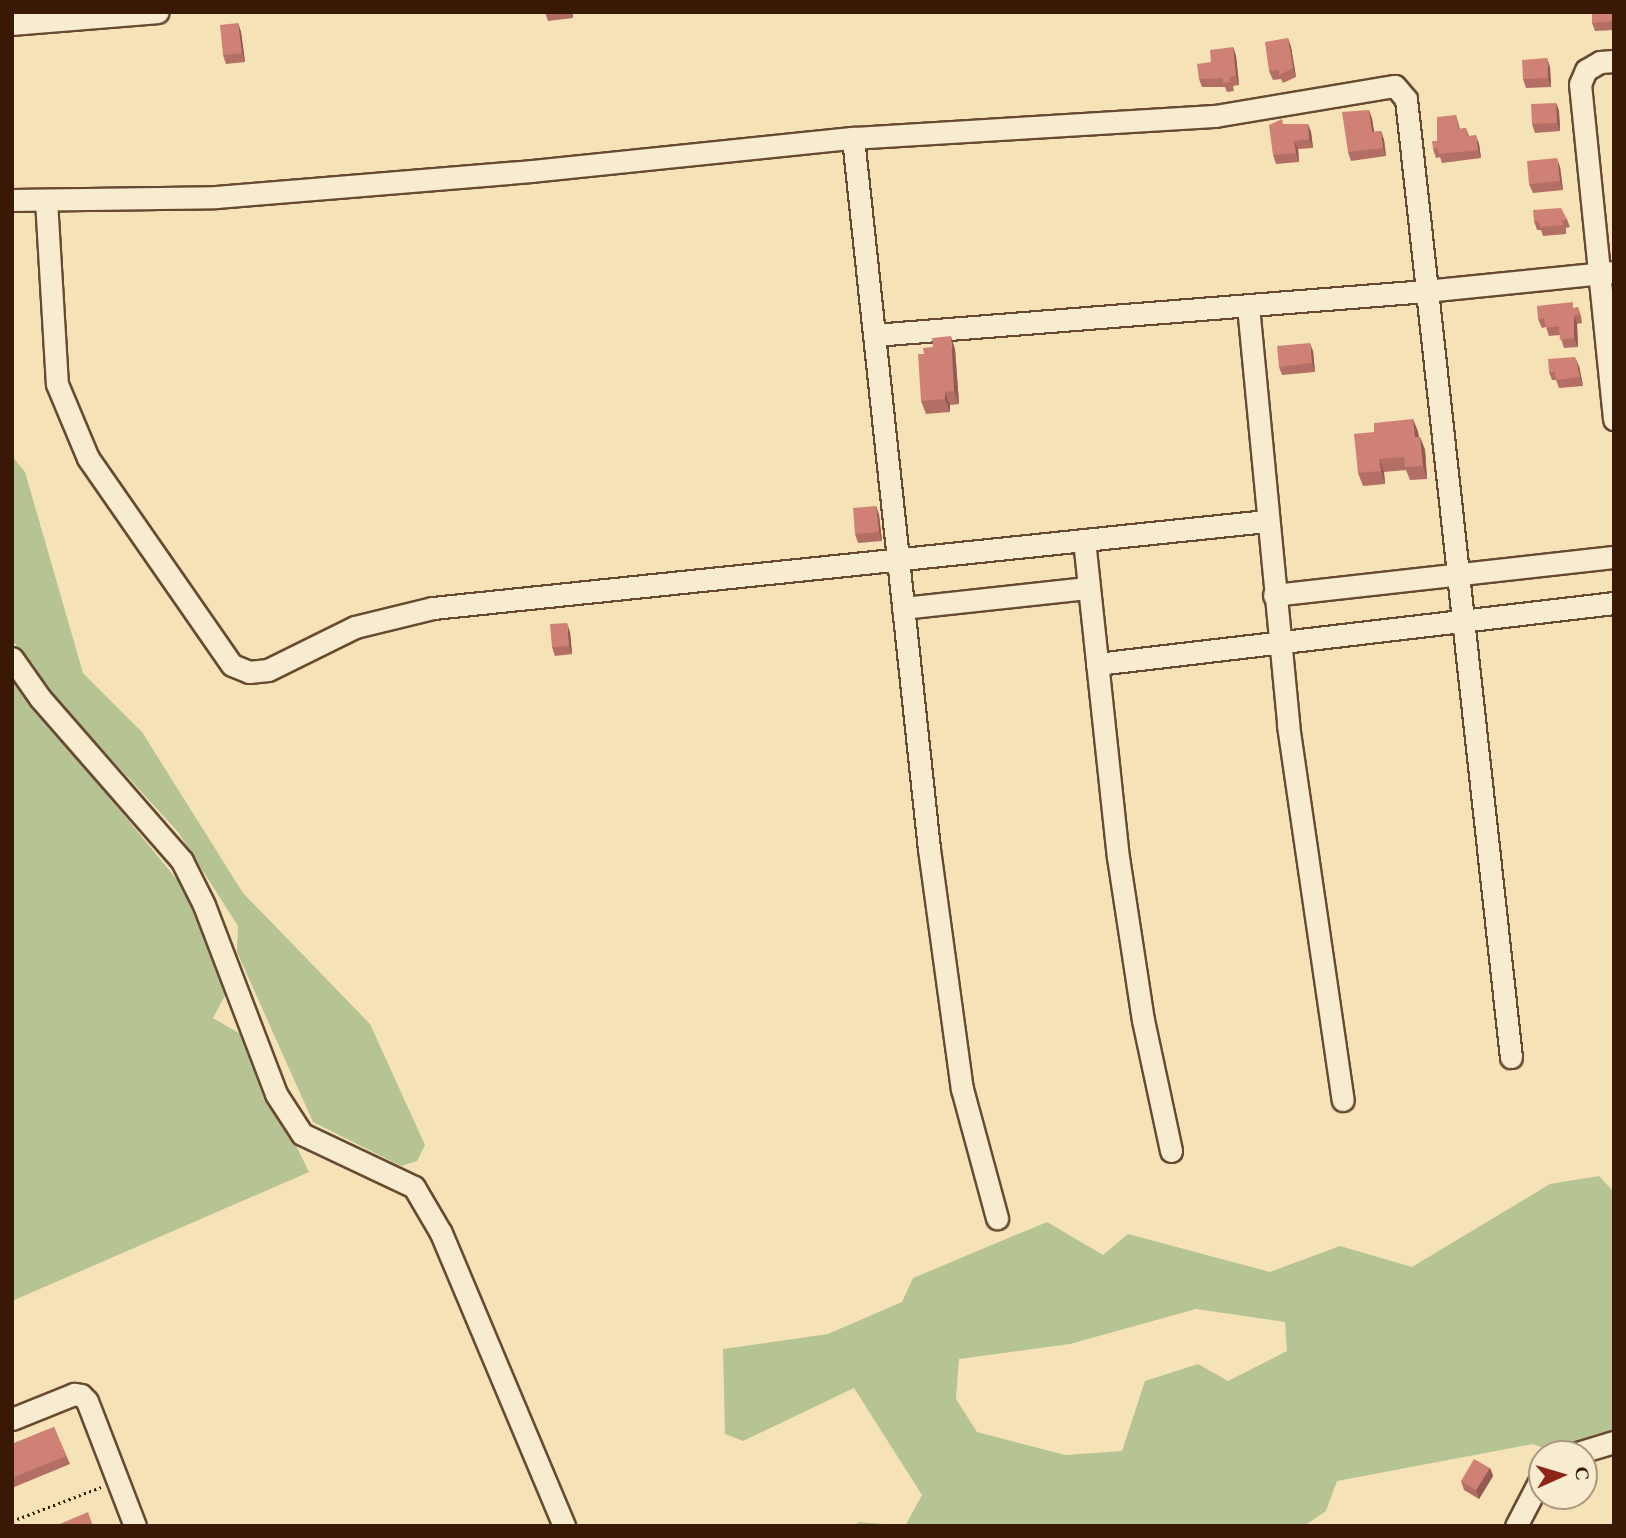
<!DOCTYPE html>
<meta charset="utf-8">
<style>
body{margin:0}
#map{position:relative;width:1626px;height:1538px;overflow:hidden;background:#f5e2b7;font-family:"EB Garamond",serif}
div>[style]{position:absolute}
.green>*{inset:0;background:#b6c493}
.path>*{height:2.5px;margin-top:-1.25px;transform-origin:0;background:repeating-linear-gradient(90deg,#391805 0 2px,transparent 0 5.5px)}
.roads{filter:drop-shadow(2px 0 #684a32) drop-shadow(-2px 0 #684a32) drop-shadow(0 2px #684a32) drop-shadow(0 -2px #684a32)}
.minor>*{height:21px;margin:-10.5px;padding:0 10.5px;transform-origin:10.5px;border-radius:10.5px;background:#f8ecd0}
.wall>*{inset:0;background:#b36f65}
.shaded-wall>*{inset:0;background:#925a53}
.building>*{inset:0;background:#d08176}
span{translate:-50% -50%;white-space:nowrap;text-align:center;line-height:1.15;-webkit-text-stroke:7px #f8ecd0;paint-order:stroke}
.frame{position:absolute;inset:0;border:14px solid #391805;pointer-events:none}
.north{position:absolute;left:1528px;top:1440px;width:70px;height:70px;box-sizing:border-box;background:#f8ecd0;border:2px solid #ac977f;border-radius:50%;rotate:86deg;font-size:19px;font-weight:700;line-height:28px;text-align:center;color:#391805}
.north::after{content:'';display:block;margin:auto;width:24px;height:32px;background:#8f2418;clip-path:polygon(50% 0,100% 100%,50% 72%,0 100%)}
</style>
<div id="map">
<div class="green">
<div style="clip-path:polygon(12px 456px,25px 472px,83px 673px,142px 732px,243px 893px,370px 1024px,425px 1145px,417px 1161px,401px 1166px,313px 1122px,237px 952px,238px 926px,178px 832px,69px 713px,12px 640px)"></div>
<div style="clip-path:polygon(12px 679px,179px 882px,229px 988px,213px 1018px,242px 1035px,309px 1172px,12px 1301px)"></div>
<div style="clip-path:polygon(evenodd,1599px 1176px,1614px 1192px,1614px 1437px,1555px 1453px,1533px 1444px,1337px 1481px,1326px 1511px,1304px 1526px,854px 1526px,859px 1522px,905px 1526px,922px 1495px,854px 1388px,743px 1441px,725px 1434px,723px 1349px,828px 1334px,902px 1302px,913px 1278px,1047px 1222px,1103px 1255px,1128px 1234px,1270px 1272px,1340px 1246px,1412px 1267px,1550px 1184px,1599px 1176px,1196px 1309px,1285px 1322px,1287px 1351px,1228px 1381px,1198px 1364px,1145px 1381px,1122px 1451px,1065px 1455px,977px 1432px,956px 1399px,959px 1359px,1070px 1344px,1196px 1309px)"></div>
</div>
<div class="path">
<div style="left:12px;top:1521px;width:95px;rotate:-20.9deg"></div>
</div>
<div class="roads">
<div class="minor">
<div style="left:12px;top:24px;width:146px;rotate:-4.7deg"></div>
<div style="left:1614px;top:61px;width:14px;rotate:176deg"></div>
<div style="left:1600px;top:62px;width:16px;rotate:150deg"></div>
<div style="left:1586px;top:70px;width:15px;rotate:113deg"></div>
<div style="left:1580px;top:84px;width:337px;rotate:84.2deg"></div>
<div style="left:853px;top:138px;width:715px;rotate:83.9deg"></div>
<div style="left:929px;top:849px;width:242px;rotate:82.2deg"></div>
<div style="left:962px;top:1089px;width:134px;rotate:74.8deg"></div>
<div style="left:12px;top:200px;width:204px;rotate:-0.8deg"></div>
<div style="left:216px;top:197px;width:316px;rotate:-4.7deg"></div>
<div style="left:531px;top:171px;width:324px;rotate:-5.9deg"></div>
<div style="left:853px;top:138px;width:363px;rotate:-3.5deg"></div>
<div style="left:1215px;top:116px;width:182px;rotate:-9.5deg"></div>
<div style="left:1395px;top:86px;width:17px;rotate:50deg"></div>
<div style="left:1406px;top:99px;width:964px;rotate:83.75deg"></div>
<div style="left:46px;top:200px;width:184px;rotate:86.6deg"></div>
<div style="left:57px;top:384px;width:80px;rotate:67.3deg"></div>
<div style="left:88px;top:458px;width:252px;rotate:55.2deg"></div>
<div style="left:232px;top:665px;width:18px;rotate:22deg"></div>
<div style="left:249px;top:672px;width:19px;rotate:-6deg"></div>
<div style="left:268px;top:670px;width:97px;rotate:-26.3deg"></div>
<div style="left:355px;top:627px;width:80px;rotate:-13.7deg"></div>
<div style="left:433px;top:608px;width:839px;rotate:-5.96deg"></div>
<div style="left:1248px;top:306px;width:421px;rotate:84.5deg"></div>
<div style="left:1288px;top:725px;width:379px;rotate:81.7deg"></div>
<div style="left:874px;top:335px;width:554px;rotate:-4.56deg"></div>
<div style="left:1426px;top:291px;width:189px;rotate:-5.8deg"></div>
<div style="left:1084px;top:540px;width:319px;rotate:83.9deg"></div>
<div style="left:1118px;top:857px;width:165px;rotate:81.3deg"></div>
<div style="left:1143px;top:1020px;width:134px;rotate:77.9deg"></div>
<div style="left:1274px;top:595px;width:342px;rotate:-6.4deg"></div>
<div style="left:903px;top:608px;width:186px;rotate:-6.2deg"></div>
<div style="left:12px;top:658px;width:49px;rotate:55deg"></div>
<div style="left:40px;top:698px;width:216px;rotate:48.9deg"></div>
<div style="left:182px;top:861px;width:49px;rotate:63.4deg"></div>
<div style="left:204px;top:905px;width:202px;rotate:69.1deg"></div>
<div style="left:276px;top:1094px;width:48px;rotate:57deg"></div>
<div style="left:302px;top:1134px;width:124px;rotate:25.3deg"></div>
<div style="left:414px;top:1187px;width:53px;rotate:59.6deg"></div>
<div style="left:441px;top:1233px;width:318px;rotate:67.2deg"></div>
<div style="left:1097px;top:664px;width:521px;rotate:-6.73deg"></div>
<div style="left:12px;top:1419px;width:67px;rotate:-22deg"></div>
<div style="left:74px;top:1394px;width:7px;rotate:8deg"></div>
<div style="left:81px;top:1395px;width:8px;rotate:45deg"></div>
<div style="left:87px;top:1401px;width:134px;rotate:69deg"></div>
<div style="left:1574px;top:1454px;width:42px;rotate:-16.7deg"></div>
<div style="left:1516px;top:1526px;width:56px;rotate:-62.5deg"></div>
</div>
</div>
<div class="wall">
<div style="clip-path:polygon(545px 12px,573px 12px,573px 18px,548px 21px)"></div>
<div style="clip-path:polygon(1614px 12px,1614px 30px,1595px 31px,1592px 23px)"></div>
<div style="clip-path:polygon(238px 23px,241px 32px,245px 62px,226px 64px,223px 55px)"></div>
<div style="clip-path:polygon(1288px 38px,1291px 47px,1296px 77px,1283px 83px,1281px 79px,1273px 80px,1269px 71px)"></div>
<div style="clip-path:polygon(1233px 47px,1236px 56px,1239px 85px,1233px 86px,1234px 91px,1227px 92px,1225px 87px,1202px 87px,1199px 79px,1211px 62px)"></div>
<div style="clip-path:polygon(1550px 67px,1551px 87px,1526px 88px,1523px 79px)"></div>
<div style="clip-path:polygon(1556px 103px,1559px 111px,1560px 131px,1535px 133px,1532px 124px)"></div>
<div style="clip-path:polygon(1369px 110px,1372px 119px,1374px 132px,1381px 131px,1384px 140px,1386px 156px,1351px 161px,1348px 152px)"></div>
<div style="clip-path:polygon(1456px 115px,1460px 129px,1466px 128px,1469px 136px,1479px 144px,1481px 158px,1442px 163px,1440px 157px,1436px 158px,1433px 149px,1437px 141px)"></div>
<div style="clip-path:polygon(1284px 124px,1308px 124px,1311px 132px,1313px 148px,1298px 149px,1299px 162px,1276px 164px,1273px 155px)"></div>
<div style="clip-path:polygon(1560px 167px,1563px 190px,1533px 193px,1529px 184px)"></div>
<div style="clip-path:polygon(1567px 219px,1570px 227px,1566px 228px,1566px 234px,1543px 236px,1541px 230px,1537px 230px,1534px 221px)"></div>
<div style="clip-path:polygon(1578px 307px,1581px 316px,1582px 323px,1577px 324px,1578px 347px,1564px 348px,1560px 335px,1549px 336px,1546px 327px,1542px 328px,1538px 319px)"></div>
<div style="clip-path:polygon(933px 347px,955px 349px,959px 404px,950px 405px,950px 412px,926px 414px,921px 401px,924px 354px)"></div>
<div style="clip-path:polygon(1313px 351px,1315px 372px,1282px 375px,1279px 367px)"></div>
<div style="clip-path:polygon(1579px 366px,1583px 386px,1559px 388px,1556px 380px,1552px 380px,1549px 372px)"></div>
<div style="clip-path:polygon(1413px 419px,1418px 432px,1419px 437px,1420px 437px,1425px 450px,1427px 479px,1410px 480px,1406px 470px,1384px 472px,1385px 484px,1363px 486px,1358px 473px,1374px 432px)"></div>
<div style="clip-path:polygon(876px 506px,879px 515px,882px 541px,858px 543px,855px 534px)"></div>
<div style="clip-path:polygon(570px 632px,572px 654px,555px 656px,552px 647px)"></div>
<div style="clip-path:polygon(54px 1427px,70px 1464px,12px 1488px,12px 1444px)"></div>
<div style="clip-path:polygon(1490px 1468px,1493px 1476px,1479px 1499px,1464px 1490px,1461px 1481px)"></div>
</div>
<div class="shaded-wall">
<div style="clip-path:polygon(1612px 12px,1614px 12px,1614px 26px,1612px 21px)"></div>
<div style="clip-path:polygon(238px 23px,241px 32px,245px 62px,242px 53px)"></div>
<div style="clip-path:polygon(1288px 38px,1291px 47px,1296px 77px,1293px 68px)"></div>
<div style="clip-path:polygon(1233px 47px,1236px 56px,1239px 85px,1236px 76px)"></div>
<div style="clip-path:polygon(1547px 58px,1550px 67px,1551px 87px,1548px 78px)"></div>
<div style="clip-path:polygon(1556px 103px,1559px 111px,1560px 131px,1557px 123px)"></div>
<div style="clip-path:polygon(1369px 110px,1372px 119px,1376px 141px,1372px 132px)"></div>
<div style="clip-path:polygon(1308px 124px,1311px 132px,1313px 148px,1309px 139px)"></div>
<div style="clip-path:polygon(1381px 131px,1384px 140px,1386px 156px,1383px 148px)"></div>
<div style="clip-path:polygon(1476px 135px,1479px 144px,1481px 158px,1478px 150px)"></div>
<div style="clip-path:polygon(1294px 141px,1298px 149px,1299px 162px,1296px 153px)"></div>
<div style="clip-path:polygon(1557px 158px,1560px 167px,1563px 190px,1560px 181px)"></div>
<div style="clip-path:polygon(1574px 315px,1577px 324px,1578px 347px,1574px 338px)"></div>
<div style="clip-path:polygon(951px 336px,955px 349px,959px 404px,954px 391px)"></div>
<div style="clip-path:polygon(1310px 343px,1313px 351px,1315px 372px,1312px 363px)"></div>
<div style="clip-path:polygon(1575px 357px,1579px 366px,1583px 386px,1580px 377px)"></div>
<div style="clip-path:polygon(945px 392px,950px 405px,950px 412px,945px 399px)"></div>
<div style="clip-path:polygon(1413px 419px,1418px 432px,1420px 450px,1415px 437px)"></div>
<div style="clip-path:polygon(1420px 437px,1425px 450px,1427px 479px,1423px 466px)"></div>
<div style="clip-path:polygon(1379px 459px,1384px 472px,1385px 484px,1381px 471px)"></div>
<div style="clip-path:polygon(876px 506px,879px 515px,882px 541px,879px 532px)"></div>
<div style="clip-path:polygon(567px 623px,570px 632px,572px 654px,569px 646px)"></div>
<div style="clip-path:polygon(1490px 1468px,1493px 1476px,1479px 1499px,1476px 1490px)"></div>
</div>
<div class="building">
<div style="clip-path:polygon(1592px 12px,1612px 12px,1612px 21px,1592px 23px)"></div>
<div style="clip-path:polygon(238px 23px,242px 53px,223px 55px,220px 25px)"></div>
<div style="clip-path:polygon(1288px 38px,1293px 68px,1279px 75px,1279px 70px,1269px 71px,1265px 42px)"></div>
<div style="clip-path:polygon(1233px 47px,1236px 76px,1230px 77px,1230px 82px,1223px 83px,1223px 78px,1199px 79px,1197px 64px,1211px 62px,1210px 50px)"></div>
<div style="clip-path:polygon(1547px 58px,1548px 78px,1523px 79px,1522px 60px)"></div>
<div style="clip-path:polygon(1556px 103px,1557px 123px,1532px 124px,1531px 104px)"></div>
<div style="clip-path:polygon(1369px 110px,1372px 132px,1381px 131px,1383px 148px,1348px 152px,1342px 112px)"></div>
<div style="clip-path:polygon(1456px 115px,1458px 129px,1466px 128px,1467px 136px,1476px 135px,1478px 150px,1439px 154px,1438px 148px,1433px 149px,1432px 141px,1437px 141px,1437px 117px)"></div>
<div style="clip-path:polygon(1282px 119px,1283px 124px,1308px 124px,1309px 139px,1294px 141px,1296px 153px,1273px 155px,1269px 125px)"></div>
<div style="clip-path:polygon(1557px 158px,1560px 181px,1529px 184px,1527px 161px)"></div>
<div style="clip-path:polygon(1561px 208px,1567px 219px,1562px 219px,1563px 225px,1540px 227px,1539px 221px,1534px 221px,1533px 210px)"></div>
<div style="clip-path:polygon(1573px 302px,1573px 308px,1578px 307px,1579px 315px,1574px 315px,1574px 338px,1560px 340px,1559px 326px,1546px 328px,1544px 318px,1538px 319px,1537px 306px)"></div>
<div style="clip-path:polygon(951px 336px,954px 391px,945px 392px,945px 399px,921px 401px,918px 354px,924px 354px,923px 348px,933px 347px,932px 338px)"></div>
<div style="clip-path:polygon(1310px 343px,1312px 363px,1279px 367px,1277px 346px)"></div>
<div style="clip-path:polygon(1575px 357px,1580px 377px,1556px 380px,1555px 371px,1549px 372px,1548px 359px)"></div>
<div style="clip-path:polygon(1413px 419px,1415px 437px,1420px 437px,1423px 466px,1405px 467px,1404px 457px,1379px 459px,1381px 471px,1358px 473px,1354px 434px,1374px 432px,1374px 423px)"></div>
<div style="clip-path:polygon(876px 506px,879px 532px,855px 534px,853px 508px)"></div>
<div style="clip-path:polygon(567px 623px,569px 646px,552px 647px,550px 624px)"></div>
<div style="clip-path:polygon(54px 1427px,66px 1456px,12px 1478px,12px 1444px)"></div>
<div style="clip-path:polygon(1474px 1459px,1490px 1468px,1476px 1490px,1461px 1481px)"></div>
<div style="clip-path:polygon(88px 1512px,93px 1526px,55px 1526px)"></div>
</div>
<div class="frame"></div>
<div class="north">С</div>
</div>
